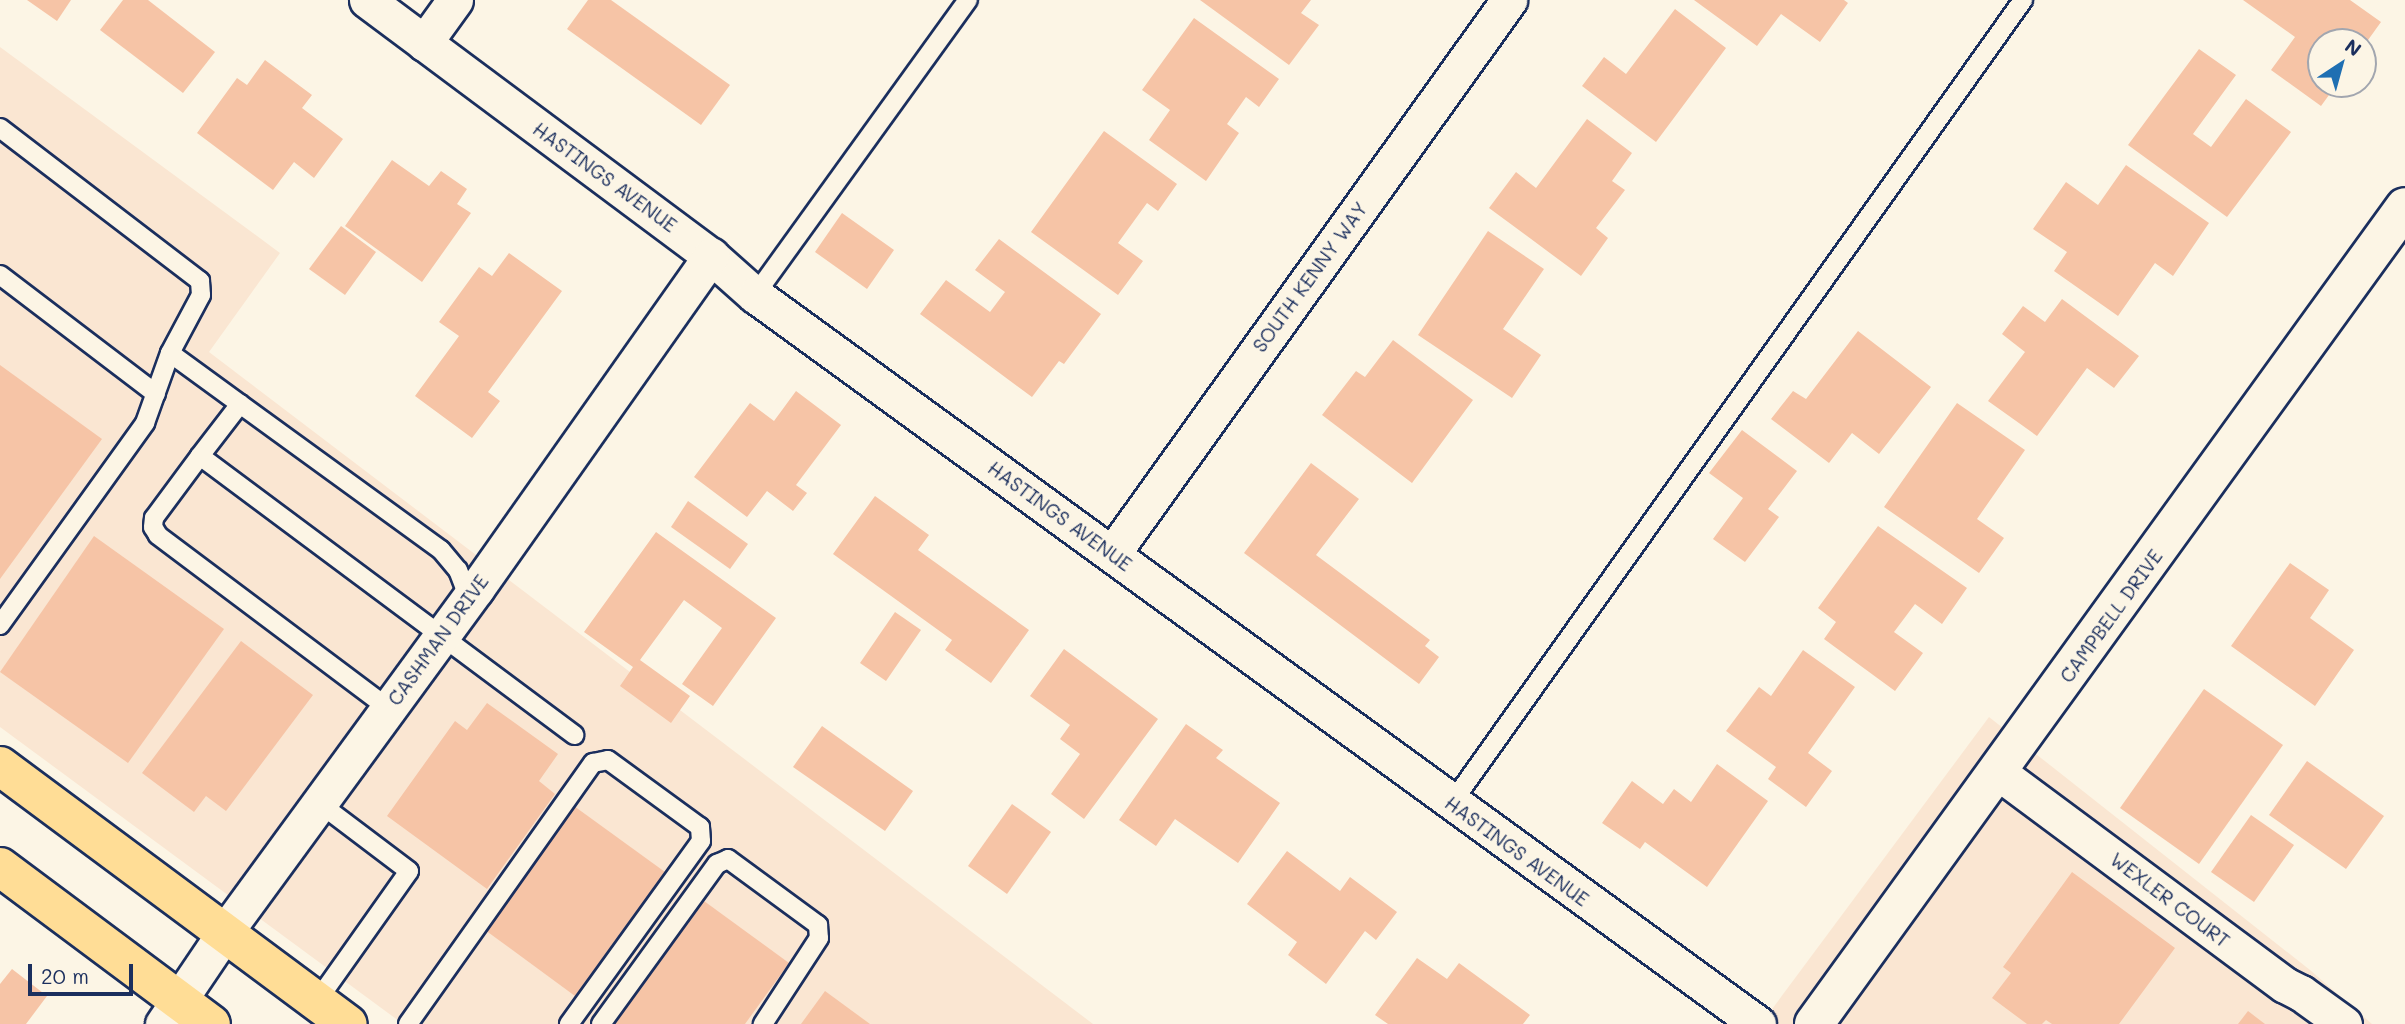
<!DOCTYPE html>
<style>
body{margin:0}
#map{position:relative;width:2405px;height:1024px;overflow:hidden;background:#fcf5e5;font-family:Mali,sans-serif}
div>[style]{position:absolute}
.built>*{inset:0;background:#fae6d2}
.building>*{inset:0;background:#f6c4a6}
.roads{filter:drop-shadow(2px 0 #1b2f5e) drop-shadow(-2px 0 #1b2f5e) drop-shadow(0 2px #1b2f5e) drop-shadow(0 -2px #1b2f5e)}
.service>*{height:18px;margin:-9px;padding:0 9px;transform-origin:9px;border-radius:9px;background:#fcf5e5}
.minor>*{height:35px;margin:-17.5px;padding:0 17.5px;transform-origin:17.5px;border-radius:17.5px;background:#fcf5e5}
.tertiary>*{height:38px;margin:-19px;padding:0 19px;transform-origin:19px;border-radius:19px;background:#fcf5e5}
.primary>*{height:38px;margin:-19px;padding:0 19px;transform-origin:19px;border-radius:19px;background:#ffdd96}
span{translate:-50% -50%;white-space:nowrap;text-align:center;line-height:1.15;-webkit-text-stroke:5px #fcf5e5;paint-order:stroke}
.street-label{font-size:19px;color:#1b2f5e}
.north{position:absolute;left:2307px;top:28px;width:70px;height:70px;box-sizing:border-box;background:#fcf5e5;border:2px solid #a2a6af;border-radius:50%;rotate:36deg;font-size:19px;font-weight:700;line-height:28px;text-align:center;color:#1b2f5e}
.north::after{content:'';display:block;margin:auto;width:24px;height:32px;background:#1f6fb2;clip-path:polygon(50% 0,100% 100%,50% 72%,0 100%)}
.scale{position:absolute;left:28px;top:964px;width:105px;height:32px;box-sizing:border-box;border:4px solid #1b2f5e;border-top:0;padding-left:9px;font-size:21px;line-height:24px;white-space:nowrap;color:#1b2f5e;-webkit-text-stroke:5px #fcf5e5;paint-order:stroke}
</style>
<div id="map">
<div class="built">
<div style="clip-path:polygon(0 47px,280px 253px,209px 352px,1093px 1024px,403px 1024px,0 727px)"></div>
<div style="clip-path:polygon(1989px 717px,2310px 970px,2372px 1024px,1761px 1024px)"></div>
</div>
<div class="building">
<div style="clip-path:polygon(27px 0,71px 0,57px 21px)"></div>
<div style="clip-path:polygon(123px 0,148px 0,215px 52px,183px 93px,100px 30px)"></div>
<div style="clip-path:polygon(588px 0,611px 0,730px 85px,701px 125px,567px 29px)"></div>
<div style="clip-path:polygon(1200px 0,1311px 0,1301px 13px,1319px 25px,1289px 65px)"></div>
<div style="clip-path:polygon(1694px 0,1844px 0,1848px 3px,1820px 42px,1781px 14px,1757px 46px)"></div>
<div style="clip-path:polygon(2243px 0,2350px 0,2381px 22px,2363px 47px,2363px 42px,2321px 42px,2321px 84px,2337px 84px,2321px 106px,2271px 70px,2295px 37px)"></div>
<div style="clip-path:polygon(1675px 9px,1726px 48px,1656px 142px,1582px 86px,1604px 57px,1626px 74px)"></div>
<div style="clip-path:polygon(1194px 18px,1279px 79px,1259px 107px,1246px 97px,1227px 124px,1239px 133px,1206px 181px,1149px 140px,1170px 110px,1142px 90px)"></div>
<div style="clip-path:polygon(2199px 49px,2236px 75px,2193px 134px,2211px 147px,2246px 99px,2291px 132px,2227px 217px,2128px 145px)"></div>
<div style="clip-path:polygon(265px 60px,312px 95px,302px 108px,343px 139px,314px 178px,294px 162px,273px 190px,197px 133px,237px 78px,247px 85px)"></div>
<div style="clip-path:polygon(1587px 119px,1632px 153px,1612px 181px,1625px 190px,1596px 228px,1608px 238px,1581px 276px,1489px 208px,1516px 172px,1536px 188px)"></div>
<div style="clip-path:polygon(1104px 131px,1177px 184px,1158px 211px,1147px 203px,1118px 243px,1143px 261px,1118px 295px,1031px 232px)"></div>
<div style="clip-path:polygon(392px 160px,429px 186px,441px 171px,467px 189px,457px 204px,471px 213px,422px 282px,345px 226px)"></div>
<div style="clip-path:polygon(2126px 165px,2209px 223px,2173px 276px,2155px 263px,2118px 316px,2054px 271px,2067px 252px,2033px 229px,2066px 182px,2098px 205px)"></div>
<div style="clip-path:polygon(842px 213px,894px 250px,867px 289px,815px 252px)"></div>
<div style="clip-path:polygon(341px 226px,376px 252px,345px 295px,309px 269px)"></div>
<div style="clip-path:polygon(1488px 231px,1544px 269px,1503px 329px,1541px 355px,1512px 398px,1418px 335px)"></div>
<div style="clip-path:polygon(999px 239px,1101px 314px,1064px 364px,1059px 361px,1032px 397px,920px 314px,946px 280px,990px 312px,1005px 292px,975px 270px)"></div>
<div style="clip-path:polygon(509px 253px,562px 291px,488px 392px,500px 401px,472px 438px,415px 396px,459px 336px,439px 322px,479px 267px,492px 276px)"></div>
<div style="clip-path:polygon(2062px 299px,2139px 356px,2114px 388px,2087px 368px,2037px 436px,1988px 401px,2025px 352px,2002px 334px,2023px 306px,2045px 322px)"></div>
<div style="clip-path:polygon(1858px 331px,1931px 387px,1879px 454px,1852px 433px,1829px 463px,1771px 419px,1793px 391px,1806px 399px)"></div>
<div style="clip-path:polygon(1393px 340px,1473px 400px,1412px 483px,1322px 415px,1356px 371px,1365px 377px)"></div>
<div style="clip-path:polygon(0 365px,102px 439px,0 579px)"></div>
<div style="clip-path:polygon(796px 391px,841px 425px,796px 485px,807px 493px,793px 511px,767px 491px,747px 517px,694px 477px,750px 403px,774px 421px)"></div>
<div style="clip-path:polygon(1957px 403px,2025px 450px,1977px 519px,2004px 538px,1979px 573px,1884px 507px)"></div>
<div style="clip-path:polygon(1742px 430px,1797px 471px,1768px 509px,1779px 517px,1745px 562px,1713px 539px,1743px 498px,1709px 473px)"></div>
<div style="clip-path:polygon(1311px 463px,1359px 499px,1316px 555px,1430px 640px,1425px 646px,1439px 657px,1419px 684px,1244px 553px)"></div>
<div style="clip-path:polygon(875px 496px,929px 535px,918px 550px,1029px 630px,991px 683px,945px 650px,952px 640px,833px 554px)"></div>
<div style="clip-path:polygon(688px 501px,748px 544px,730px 569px,671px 527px)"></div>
<div style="clip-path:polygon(1878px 526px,1967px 588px,1942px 624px,1915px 604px,1894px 632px,1923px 653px,1895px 691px,1824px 639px,1836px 622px,1818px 608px)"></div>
<div style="clip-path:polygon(656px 532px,776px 618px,713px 706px,682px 684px,722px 628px,684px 600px,640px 660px,690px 696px,671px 723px,620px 686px,633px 667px,584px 632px)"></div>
<div style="clip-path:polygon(94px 536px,224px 629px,128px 763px,0 672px)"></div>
<div style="clip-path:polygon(2290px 563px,2329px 590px,2310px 618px,2354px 650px,2315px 706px,2231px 646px)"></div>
<div style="clip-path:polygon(895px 612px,921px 630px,886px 681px,860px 663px)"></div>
<div style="clip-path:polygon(241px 641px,313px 695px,226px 811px,206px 796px,194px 812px,142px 773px)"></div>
<div style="clip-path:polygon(1064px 649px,1158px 719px,1084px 819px,1051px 794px,1080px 754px,1060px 739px,1070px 725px,1030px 696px)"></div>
<div style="clip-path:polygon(1803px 650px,1855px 687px,1808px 753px,1832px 771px,1806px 807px,1768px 779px,1776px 767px,1726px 731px,1759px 687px,1771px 696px)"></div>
<div style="clip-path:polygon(2204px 689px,2283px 745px,2199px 864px,2120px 808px)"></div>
<div style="clip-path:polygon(487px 703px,558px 754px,539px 781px,555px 794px,487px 889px,387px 816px,455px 721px,467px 730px)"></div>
<div style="clip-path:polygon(1186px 724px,1223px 750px,1216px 758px,1280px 803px,1238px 863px,1175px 819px,1156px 846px,1119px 820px)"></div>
<div style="clip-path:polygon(822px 726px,913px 791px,885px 831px,793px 767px)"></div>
<div style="clip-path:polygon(2307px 761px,2384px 816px,2346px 869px,2269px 815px)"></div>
<div style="clip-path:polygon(1717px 764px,1768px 801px,1707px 887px,1645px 842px,1640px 849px,1602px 823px,1632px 781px,1663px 804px,1674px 789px,1691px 802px)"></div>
<div style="clip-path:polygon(1012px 804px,1051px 832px,1007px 894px,968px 866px)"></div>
<div style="clip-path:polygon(574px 806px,665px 872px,575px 996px,485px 930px)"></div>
<div style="clip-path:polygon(2251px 815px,2294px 845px,2254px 902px,2211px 872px)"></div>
<div style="clip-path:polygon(1287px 851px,1340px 891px,1350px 877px,1397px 912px,1376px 940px,1365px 931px,1326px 984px,1288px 955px,1297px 942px,1247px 904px)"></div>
<div style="clip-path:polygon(2072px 872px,2175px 948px,2119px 1024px,2052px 1024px,2046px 1020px,2042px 1024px,2027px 1024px,1992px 998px,2011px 973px,2003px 967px)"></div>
<div style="clip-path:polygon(704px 901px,789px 963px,745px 1024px,615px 1024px)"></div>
<div style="clip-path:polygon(1417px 958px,1447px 979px,1459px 963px,1530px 1015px,1523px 1024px,1388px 1024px,1375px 1015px)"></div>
<div style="clip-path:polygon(12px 969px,47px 996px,26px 1024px,0 1024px,0 984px)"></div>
<div style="clip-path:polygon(825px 991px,870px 1024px,801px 1024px)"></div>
<div style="clip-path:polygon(2248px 1011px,2265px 1024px,2238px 1024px)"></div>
</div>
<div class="roads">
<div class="service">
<div style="left:0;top:128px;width:252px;rotate:37.4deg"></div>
<div style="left:200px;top:281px;width:14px;rotate:86deg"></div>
<div style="left:201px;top:295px;width:66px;rotate:118.1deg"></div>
<div style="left:170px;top:353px;width:87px;rotate:36.1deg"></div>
<div style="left:240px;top:404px;width:66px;rotate:127.6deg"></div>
<div style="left:0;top:275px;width:196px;rotate:37.3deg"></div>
<div style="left:755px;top:295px;width:364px;rotate:-54.2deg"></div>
<div style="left:240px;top:404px;width:248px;rotate:36deg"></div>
<div style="left:441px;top:550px;width:26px;rotate:50deg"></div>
<div style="left:458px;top:570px;width:31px;rotate:69deg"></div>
<div style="left:0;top:625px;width:249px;rotate:-54.3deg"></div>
<div style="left:145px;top:423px;width:74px;rotate:-70.3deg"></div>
<div style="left:388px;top:708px;width:288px;rotate:-143.1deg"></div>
<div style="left:158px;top:535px;width:9px;rotate:-122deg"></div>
<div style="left:153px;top:527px;width:9px;rotate:-84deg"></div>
<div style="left:154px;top:518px;width:77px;rotate:-53.4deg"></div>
<div style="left:200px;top:456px;width:467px;rotate:36.7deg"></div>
<div style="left:1451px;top:804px;width:987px;rotate:-54.57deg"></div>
<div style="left:317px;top:1001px;width:159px;rotate:-54.7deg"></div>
<div style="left:409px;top:871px;width:113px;rotate:-142.9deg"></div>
<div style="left:408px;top:1024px;width:320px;rotate:-54.7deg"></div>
<div style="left:593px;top:763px;width:15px;rotate:-11deg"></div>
<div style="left:608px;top:760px;width:114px;rotate:36.1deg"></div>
<div style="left:700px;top:827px;width:14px;rotate:86deg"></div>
<div style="left:701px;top:841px;width:226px;rotate:125.8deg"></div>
<div style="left:601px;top:1024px;width:198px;rotate:-54.1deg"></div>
<div style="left:717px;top:864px;width:12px;rotate:-24deg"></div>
<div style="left:728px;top:859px;width:112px;rotate:36.3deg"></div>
<div style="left:818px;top:925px;width:13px;rotate:86deg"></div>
<div style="left:819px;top:938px;width:103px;rotate:123.1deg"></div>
</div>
<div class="minor">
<div style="left:367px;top:0;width:429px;rotate:36.7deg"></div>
<div style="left:711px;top:256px;width:59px;rotate:41.6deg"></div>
<div style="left:755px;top:295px;width:1240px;rotate:36.01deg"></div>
<div style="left:424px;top:43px;width:53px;rotate:-54.2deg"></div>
<div style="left:1112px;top:554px;width:682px;rotate:-54.37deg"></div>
<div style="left:1998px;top:772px;width:357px;rotate:36.6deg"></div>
<div style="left:2285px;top:985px;width:18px;rotate:27deg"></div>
<div style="left:2301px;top:993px;width:53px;rotate:35.8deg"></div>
<div style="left:163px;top:1024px;width:111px;rotate:-56deg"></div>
<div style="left:225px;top:932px;width:425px;rotate:-53.8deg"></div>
<div style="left:476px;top:589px;width:408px;rotate:-54.8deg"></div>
</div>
<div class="tertiary">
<div style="left:1814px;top:1024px;width:1008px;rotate:-54.12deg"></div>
</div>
<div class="primary">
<div style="left:0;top:766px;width:433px;rotate:36.6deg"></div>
<div style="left:0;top:867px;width:263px;rotate:36.7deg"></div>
</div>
</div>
<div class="street-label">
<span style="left:605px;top:177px;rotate:36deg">HASTINGS AVENUE</span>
<span style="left:1310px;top:277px;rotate:-54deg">SOUTH KENNY WAY</span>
<span style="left:1060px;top:516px;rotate:36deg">HASTINGS AVENUE</span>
<span style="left:2111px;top:616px;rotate:-54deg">CAMPBELL DRIVE</span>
<span style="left:438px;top:640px;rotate:-54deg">CASHMAN DRIVE</span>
<span style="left:1517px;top:851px;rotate:36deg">HASTINGS AVENUE</span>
<span style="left:2170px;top:900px;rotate:37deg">WEXLER COURT</span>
</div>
<div class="north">N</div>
<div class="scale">20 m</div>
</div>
